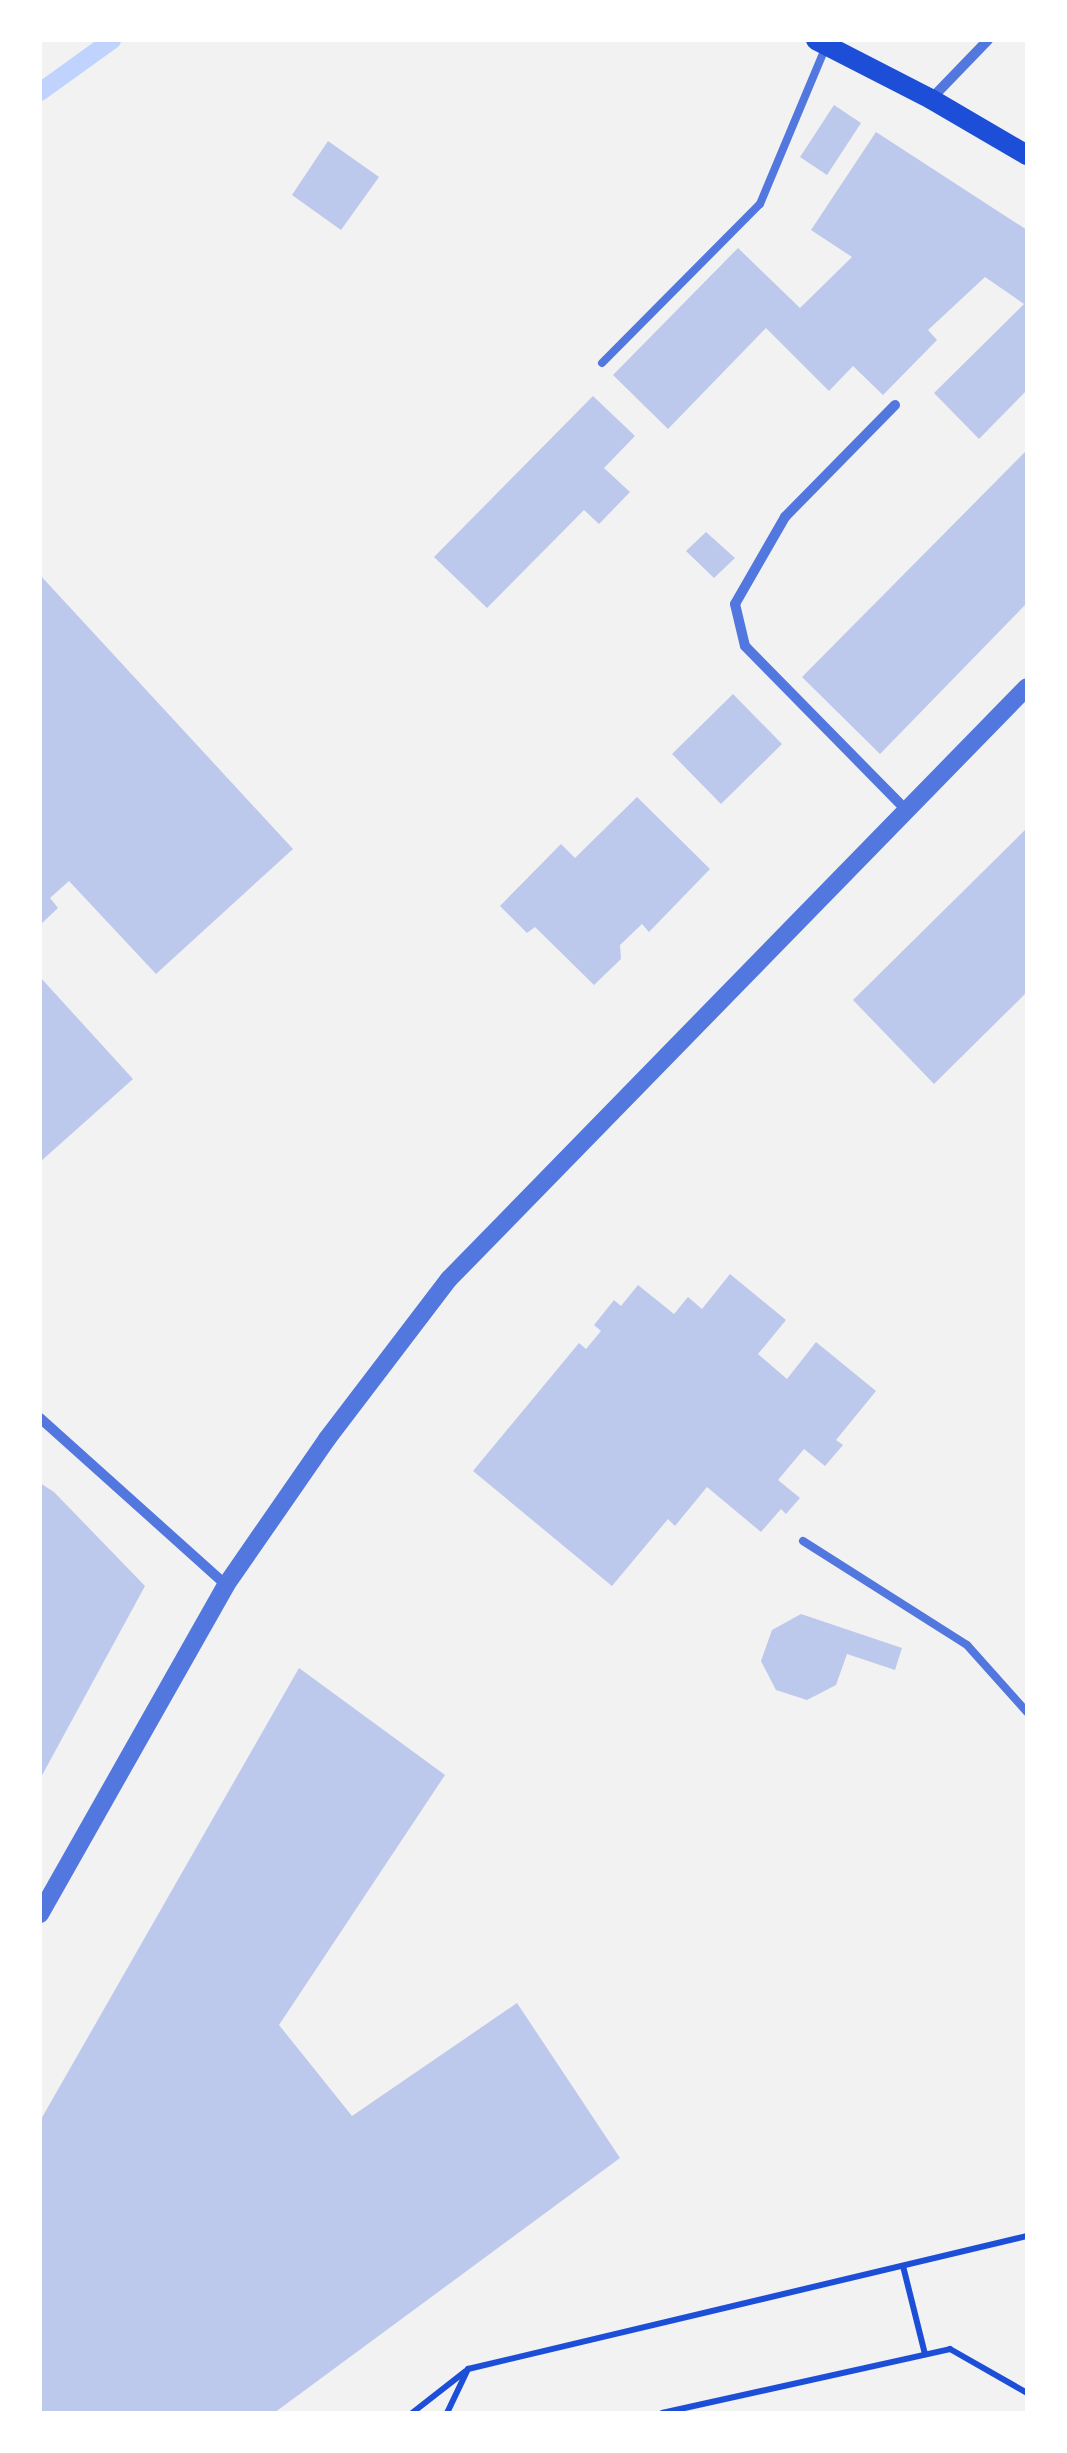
<!DOCTYPE html>
<style>
body{margin:0}
#map{position:relative;width:1067px;height:2453px;overflow:hidden;background:#f2f2f2;font-family:Commissioner,sans-serif}
div>[style]{position:absolute}
.stream>*{height:18px;margin:-9px;padding:0 9px;transform-origin:9px;border-radius:9px;background:#bfd3fe}
.building>*{inset:0;background:#bdc9ec}
.path>*{height:6px;margin:-3px;padding:0 3px;transform-origin:3px;border-radius:3px;background:#1d4ed8}
.service>*{height:8px;margin:-4px;padding:0 4px;transform-origin:4px;border-radius:4px;background:#5277de}
.minor>*{height:10px;margin:-5px;padding:0 5px;transform-origin:5px;border-radius:5px;background:#5277de}
.tertiary>*{height:18px;margin:-9px;padding:0 9px;transform-origin:9px;border-radius:9px;background:#5277de}
.secondary>*{height:20px;margin:-10px;padding:0 10px;transform-origin:10px;border-radius:10px;background:#1d4ed8}
span{translate:-50% -50%;white-space:nowrap;text-align:center;line-height:1.15;-webkit-text-stroke:9px #fff;paint-order:stroke}
.frame{position:absolute;inset:0;border:42px solid #fff;pointer-events:none}
</style>
<div id="map">
<div class="stream">
<div style="left:40px;top:92px;width:89px;rotate:-35.8deg"></div>
</div>
<div class="building">
<div style="clip-path:polygon(834px 105px,861px 123px,827px 175px,800px 157px)"></div>
<div style="clip-path:polygon(876px 132px,1027px 230px,1027px 390px,979px 439px,934px 393px,1024px 304px,985px 277px,928px 330px,937px 340px,883px 395px,853px 366px,829px 391px,766px 328px,668px 429px,613px 375px,738px 248px,800px 308px,852px 257px,811px 230px)"></div>
<div style="clip-path:polygon(328px 141px,379px 177px,341px 230px,292px 195px)"></div>
<div style="clip-path:polygon(593px 396px,635px 436px,604px 468px,630px 492px,599px 524px,584px 510px,487px 608px,434px 557px)"></div>
<div style="clip-path:polygon(1027px 450px,1027px 603px,880px 754px,802px 677px)"></div>
<div style="clip-path:polygon(706px 532px,735px 558px,714px 578px,686px 551px)"></div>
<div style="clip-path:polygon(40px 575px,293px 849px,156px 974px,69px 881px,50px 898px,58px 908px,40px 925px)"></div>
<div style="clip-path:polygon(733px 694px,782px 744px,721px 804px,672px 754px)"></div>
<div style="clip-path:polygon(637px 797px,710px 869px,649px 932px,642px 924px,620px 945px,621px 959px,594px 985px,535px 927px,527px 933px,500px 906px,561px 844px,575px 858px)"></div>
<div style="clip-path:polygon(1027px 828px,1027px 992px,934px 1084px,853px 1000px)"></div>
<div style="clip-path:polygon(40px 977px,133px 1079px,40px 1162px)"></div>
<div style="clip-path:polygon(730px 1274px,786px 1320px,758px 1354px,787px 1379px,816px 1342px,876px 1391px,836px 1440px,843px 1445px,825px 1466px,804px 1449px,778px 1480px,800px 1498px,786px 1514px,781px 1509px,761px 1532px,707px 1487px,675px 1526px,668px 1519px,612px 1586px,473px 1471px,579px 1343px,586px 1349px,601px 1331px,594px 1325px,614px 1300px,621px 1306px,638px 1285px,674px 1314px,688px 1297px,702px 1309px)"></div>
<div style="clip-path:polygon(40px 1483px,54px 1492px,145px 1586px,40px 1779px)"></div>
<div style="clip-path:polygon(801px 1614px,902px 1648px,895px 1670px,847px 1654px,836px 1685px,807px 1700px,776px 1690px,761px 1661px,772px 1630px)"></div>
<div style="clip-path:polygon(299px 1668px,445px 1775px,279px 2025px,352px 2116px,517px 2003px,620px 2158px,274px 2413px,40px 2413px,40px 2121px)"></div>
</div>
<div class="path">
<div style="left:903px;top:2266px;width:91px;rotate:76deg"></div>
<div style="left:412px;top:2413px;width:68px;rotate:-37.9deg"></div>
<div style="left:447px;top:2413px;width:49px;rotate:-64.5deg"></div>
<div style="left:468px;top:2369px;width:575px;rotate:-13.38deg"></div>
<div style="left:662px;top:2413px;width:295px;rotate:-12.5deg"></div>
<div style="left:950px;top:2349px;width:89px;rotate:29.7deg"></div>
</div>
<div class="service">
<div style="left:602px;top:363px;width:224px;rotate:-45.2deg"></div>
<div style="left:760px;top:204px;width:171px;rotate:-67.3deg"></div>
<div style="left:803px;top:1541px;width:194px;rotate:32.4deg"></div>
<div style="left:967px;top:1645px;width:90px;rotate:48.2deg"></div>
</div>
<div class="minor">
<div style="left:931px;top:99px;width:82px;rotate:-46deg"></div>
<div style="left:895px;top:405px;width:157px;rotate:134.5deg"></div>
<div style="left:785px;top:517px;width:100px;rotate:119.9deg"></div>
<div style="left:735px;top:604px;width:43px;rotate:76.6deg"></div>
<div style="left:745px;top:646px;width:228px;rotate:45.5deg"></div>
<div style="left:40px;top:1418px;width:250px;rotate:41.9deg"></div>
</div>
<div class="tertiary">
<div style="left:40px;top:1914px;width:378px;rotate:-60.5deg"></div>
<div style="left:226px;top:1585px;width:178px;rotate:-55.3deg"></div>
<div style="left:327px;top:1439px;width:201px;rotate:-52.7deg"></div>
<div style="left:449px;top:1279px;width:827px;rotate:-45.69deg"></div>
</div>
<div class="secondary">
<div style="left:816px;top:40px;width:129px;rotate:27.2deg"></div>
<div style="left:931px;top:99px;width:111px;rotate:30.3deg"></div>
</div>
<div class="frame"></div>
</div>
